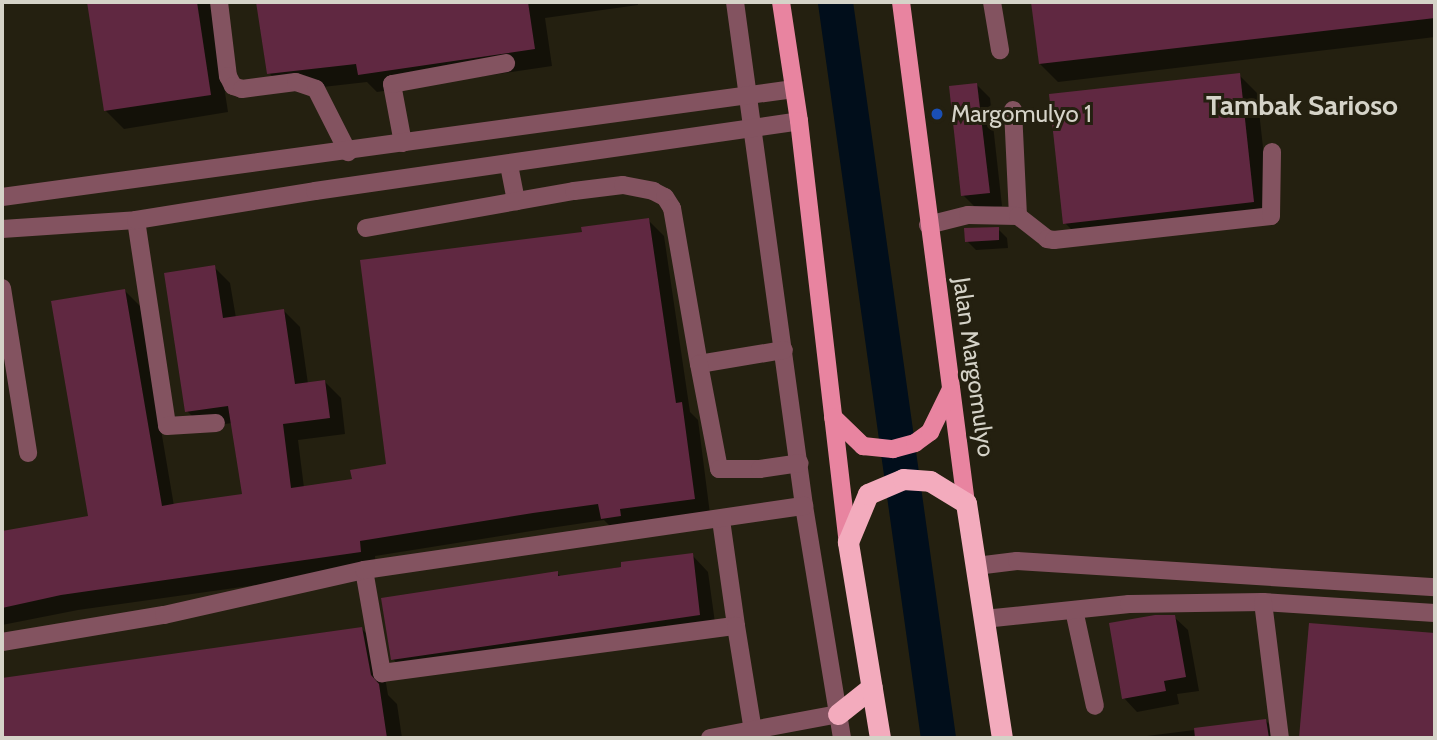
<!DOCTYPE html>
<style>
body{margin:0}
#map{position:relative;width:1437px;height:740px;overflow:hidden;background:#242010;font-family:Cabin,sans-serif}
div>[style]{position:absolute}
.shadow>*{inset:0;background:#0007}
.river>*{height:35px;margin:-17.5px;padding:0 17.5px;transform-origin:17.5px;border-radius:17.5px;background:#010e1b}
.building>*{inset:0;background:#602841}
.minor>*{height:18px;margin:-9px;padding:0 9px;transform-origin:9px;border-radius:9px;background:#835360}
.major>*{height:18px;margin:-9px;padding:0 9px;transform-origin:9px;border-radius:9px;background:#e884a0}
.highway>*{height:21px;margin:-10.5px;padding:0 10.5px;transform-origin:10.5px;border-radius:10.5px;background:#f3abbd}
.dots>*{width:19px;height:19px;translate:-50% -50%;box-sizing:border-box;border:4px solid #242010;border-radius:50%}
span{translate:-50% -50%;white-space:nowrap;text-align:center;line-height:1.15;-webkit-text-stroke:6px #242010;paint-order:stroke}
.poi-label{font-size:24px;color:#d5d3c8}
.left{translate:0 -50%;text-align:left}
.street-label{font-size:24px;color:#d5d3c8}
.quarter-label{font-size:28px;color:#d5d3c8;font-weight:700}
.frame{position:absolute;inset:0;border:4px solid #d5d3c8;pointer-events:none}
</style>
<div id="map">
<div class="shadow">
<div style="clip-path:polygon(89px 2px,211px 2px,228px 112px,124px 129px,106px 111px)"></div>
<div style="clip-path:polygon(258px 2px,638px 2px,638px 5px,545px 18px,552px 66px,377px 92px,367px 82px,287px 91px,269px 73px)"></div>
<div style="clip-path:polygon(1033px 2px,1435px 2px,1435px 37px,1058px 82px,1040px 64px)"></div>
<div style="clip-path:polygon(1239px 75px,1257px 93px,1271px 220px,1083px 241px,1065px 223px)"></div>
<div style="clip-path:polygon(977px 85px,990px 98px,1002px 206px,977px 209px,963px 195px)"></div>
<div style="clip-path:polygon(648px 220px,664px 236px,690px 412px,698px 420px,710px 514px,618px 534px,604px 520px,550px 528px,375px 556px,376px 568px,78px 610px,2px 625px,2px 532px,90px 517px,124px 290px,140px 306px,174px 506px,244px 496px,232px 423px,203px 427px,187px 411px,214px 267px,230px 283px,236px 318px,284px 311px,300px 327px,308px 384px,325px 382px,341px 398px,345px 434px,298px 440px,304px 488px,354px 481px,388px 466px,584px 234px)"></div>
<div style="clip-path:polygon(998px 229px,1007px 238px,1008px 248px,976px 250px,967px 241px)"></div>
<div style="clip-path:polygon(692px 555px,708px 572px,716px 630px,409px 676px,393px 659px,557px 573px,561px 577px)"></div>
<div style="clip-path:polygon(1174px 617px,1188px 630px,1199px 691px,1177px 694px,1179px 704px,1137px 712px,1124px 698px)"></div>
<div style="clip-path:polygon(1310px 625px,1435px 635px,1435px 738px,1301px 738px)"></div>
<div style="clip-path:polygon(362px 629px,380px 647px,388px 695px,397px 704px,402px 738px,2px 738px,2px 680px)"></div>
<div style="clip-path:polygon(1266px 721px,1283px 738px,1140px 738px,1139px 737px)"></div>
</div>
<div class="river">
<div style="left:835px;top:2px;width:743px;rotate:82.03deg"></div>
</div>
<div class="building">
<div style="clip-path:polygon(87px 2px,197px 2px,211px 95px,104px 111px)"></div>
<div style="clip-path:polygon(256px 2px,528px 2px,535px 49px,358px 75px,356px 64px,267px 74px)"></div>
<div style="clip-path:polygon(1031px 2px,1435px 2px,1435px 18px,1039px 64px)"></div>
<div style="clip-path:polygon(1240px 73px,1254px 202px,1063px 224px,1049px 94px)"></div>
<div style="clip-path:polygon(977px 83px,990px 193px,961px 196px,949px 86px)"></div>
<div style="clip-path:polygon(649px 218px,676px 403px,682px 402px,695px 499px,620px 509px,621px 516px,601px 519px,598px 504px,533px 513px,360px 541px,361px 552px,61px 595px,2px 608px,2px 531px,88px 516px,51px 301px,125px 289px,162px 506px,178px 503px,242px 494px,228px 406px,185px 412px,164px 273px,215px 265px,223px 318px,284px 309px,295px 384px,325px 380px,330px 418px,283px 424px,291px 488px,352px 479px,350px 470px,386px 464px,360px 260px,582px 232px,581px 227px)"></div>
<div style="clip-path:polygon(999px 227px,999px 240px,965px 242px,964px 228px)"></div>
<div style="clip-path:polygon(693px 553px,700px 615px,391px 660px,381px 598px,558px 571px,558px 576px,621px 567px,621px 562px)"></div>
<div style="clip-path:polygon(1155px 615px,1175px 615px,1186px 677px,1164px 681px,1166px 691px,1122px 699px,1109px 623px)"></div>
<div style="clip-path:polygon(1309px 623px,1435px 633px,1435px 738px,1299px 738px)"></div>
<div style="clip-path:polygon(362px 627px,371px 675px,379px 684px,387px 738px,2px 738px,2px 678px)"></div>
<div style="clip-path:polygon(1266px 719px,1269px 738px,1195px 738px,1194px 728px)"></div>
</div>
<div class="minor">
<div style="left:219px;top:2px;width:75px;rotate:83.1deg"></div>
<div style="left:228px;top:76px;width:11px;rotate:63deg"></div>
<div style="left:233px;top:86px;width:9px;rotate:18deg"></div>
<div style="left:242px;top:89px;width:54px;rotate:-7.4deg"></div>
<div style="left:296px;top:82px;width:21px;rotate:19deg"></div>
<div style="left:316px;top:89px;width:71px;rotate:63.1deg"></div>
<div style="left:735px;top:2px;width:509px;rotate:82.2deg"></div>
<div style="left:804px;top:506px;width:235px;rotate:80.7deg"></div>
<div style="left:992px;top:2px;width:49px;rotate:80.5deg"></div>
<div style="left:1013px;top:110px;width:106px;rotate:87.3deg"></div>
<div style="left:403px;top:143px;width:60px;rotate:-100.6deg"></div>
<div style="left:392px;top:84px;width:116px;rotate:-10.4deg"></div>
<div style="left:509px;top:165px;width:37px;rotate:79deg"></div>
<div style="left:2px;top:197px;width:799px;rotate:-7.77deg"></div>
<div style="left:136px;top:220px;width:208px;rotate:81.4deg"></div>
<div style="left:167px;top:426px;width:49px;rotate:-3.5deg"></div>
<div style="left:928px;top:225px;width:41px;rotate:-14deg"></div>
<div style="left:968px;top:215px;width:50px;rotate:1.1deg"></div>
<div style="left:1018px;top:216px;width:37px;rotate:38deg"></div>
<div style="left:1047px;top:239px;width:7px;rotate:8deg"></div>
<div style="left:1054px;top:240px;width:218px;rotate:-6.3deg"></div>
<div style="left:1271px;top:216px;width:64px;rotate:-89.1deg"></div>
<div style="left:366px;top:228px;width:211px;rotate:-10.1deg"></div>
<div style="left:574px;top:191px;width:49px;rotate:-7deg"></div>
<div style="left:623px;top:185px;width:31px;rotate:11deg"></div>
<div style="left:653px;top:191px;width:13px;rotate:27deg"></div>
<div style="left:665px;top:197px;width:13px;rotate:58deg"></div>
<div style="left:672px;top:208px;width:158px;rotate:80.2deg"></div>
<div style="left:699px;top:364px;width:86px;rotate:-9.4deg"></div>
<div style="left:2px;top:229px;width:134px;rotate:-3.8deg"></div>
<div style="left:136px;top:220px;width:181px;rotate:-9.2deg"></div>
<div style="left:315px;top:191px;width:489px;rotate:-8.2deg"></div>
<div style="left:2px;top:288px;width:167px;rotate:81deg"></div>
<div style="left:699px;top:364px;width:107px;rotate:79.2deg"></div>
<div style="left:719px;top:469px;width:41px"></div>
<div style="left:760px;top:469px;width:40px;rotate:-8.5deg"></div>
<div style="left:721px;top:520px;width:107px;rotate:81.9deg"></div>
<div style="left:976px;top:566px;width:41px;rotate:-7deg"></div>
<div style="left:1017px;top:561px;width:419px;rotate:3.6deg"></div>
<div style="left:364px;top:570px;width:105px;rotate:80.1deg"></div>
<div style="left:382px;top:673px;width:357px;rotate:-7.6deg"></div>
<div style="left:736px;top:626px;width:106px;rotate:80.8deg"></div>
<div style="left:1263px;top:602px;width:172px;rotate:3.7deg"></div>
<div style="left:1074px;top:610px;width:98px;rotate:77.7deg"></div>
<div style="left:984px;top:619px;width:146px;rotate:-5.9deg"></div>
<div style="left:1129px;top:604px;width:134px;rotate:-0.9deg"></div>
<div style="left:1263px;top:602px;width:137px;rotate:82.9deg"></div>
<div style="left:2px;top:642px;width:164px;rotate:-9.5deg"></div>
<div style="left:164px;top:615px;width:205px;rotate:-12.7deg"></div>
<div style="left:364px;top:570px;width:445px;rotate:-8.3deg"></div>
<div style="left:710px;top:738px;width:130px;rotate:-10.6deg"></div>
</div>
<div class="major">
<div style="left:781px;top:2px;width:120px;rotate:81.4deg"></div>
<div style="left:799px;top:121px;width:424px;rotate:83.4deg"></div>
<div style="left:901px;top:2px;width:505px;rotate:82.61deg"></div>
<div style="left:833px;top:417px;width:42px;rotate:44deg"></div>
<div style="left:863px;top:446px;width:30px;rotate:6deg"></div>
<div style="left:893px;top:449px;width:23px;rotate:-15deg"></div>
<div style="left:915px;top:443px;width:19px;rotate:-36deg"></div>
<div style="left:930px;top:432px;width:48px;rotate:-64deg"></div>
</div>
<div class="highway">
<div style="left:838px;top:714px;width:43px;rotate:-38.5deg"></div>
<div style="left:880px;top:738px;width:199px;rotate:-99.3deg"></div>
<div style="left:848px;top:542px;width:52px;rotate:-67.4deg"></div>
<div style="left:868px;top:494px;width:38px;rotate:-23deg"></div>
<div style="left:903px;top:479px;width:27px;rotate:4deg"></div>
<div style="left:930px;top:481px;width:42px;rotate:31.4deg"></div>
<div style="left:966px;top:503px;width:238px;rotate:81.3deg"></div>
</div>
<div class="dots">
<div style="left:937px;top:114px;background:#1a4fb4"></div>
</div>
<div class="poi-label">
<span class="left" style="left:951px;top:114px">Margomulyo 1</span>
</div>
<div class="street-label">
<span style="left:974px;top:367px;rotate:82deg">Jalan Margomulyo</span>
</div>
<div class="quarter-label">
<span style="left:1302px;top:105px">Tambak Sarioso</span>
</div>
<div class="frame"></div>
</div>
